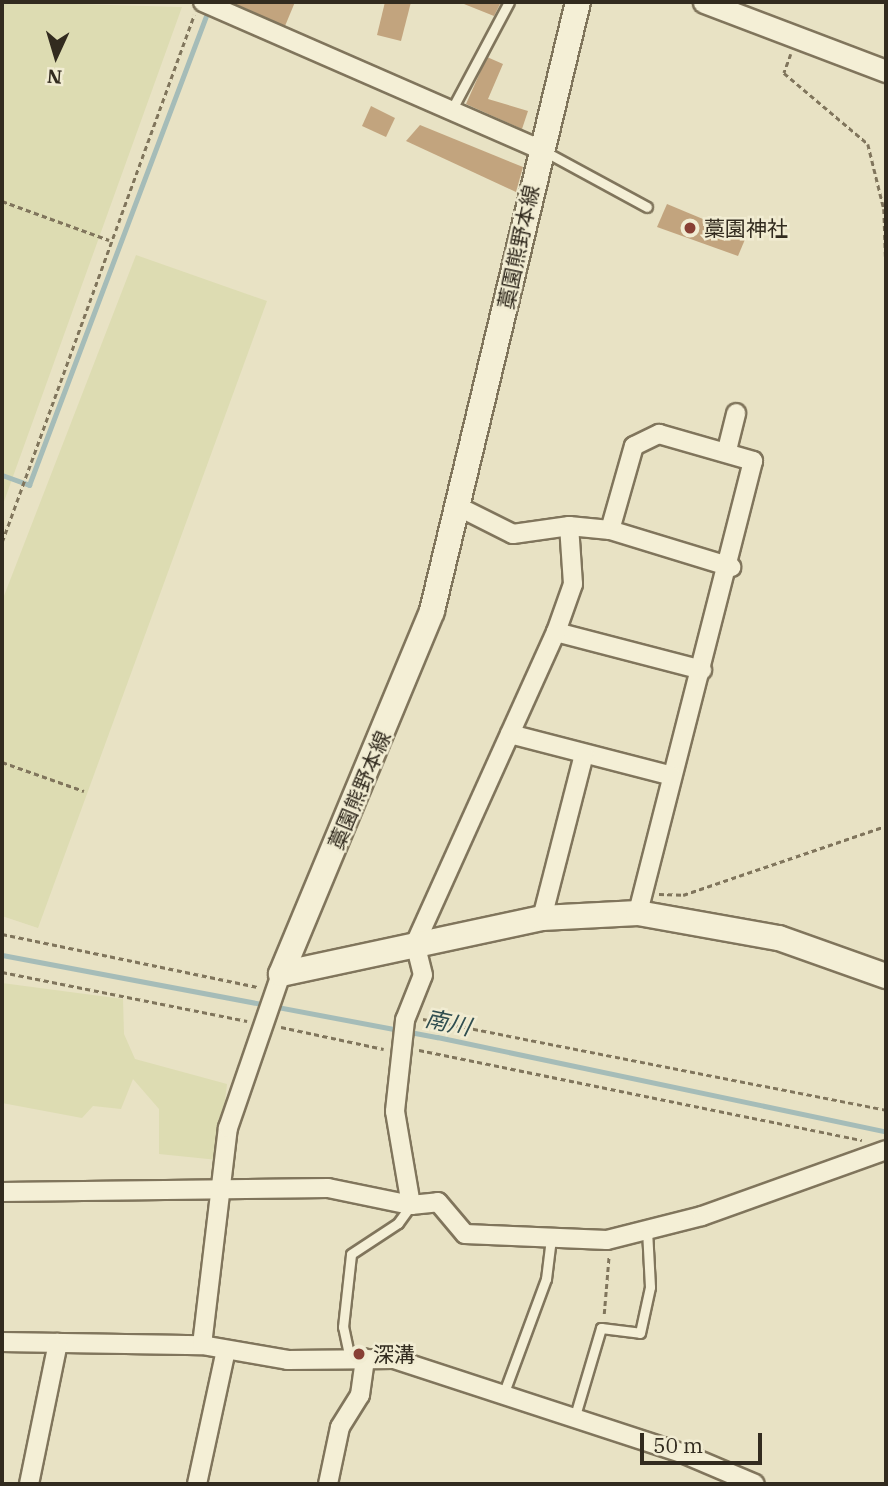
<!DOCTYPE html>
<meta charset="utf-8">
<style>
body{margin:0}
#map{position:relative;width:888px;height:1486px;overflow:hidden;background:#e8e2c4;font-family:"IBM Plex Serif","Noto Sans JP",serif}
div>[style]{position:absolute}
.farmland>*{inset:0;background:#dddcb2}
.stream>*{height:5px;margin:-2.5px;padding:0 2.5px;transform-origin:2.5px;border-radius:2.5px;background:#a5bcb8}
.building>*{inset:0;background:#c2a47e}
.path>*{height:2.5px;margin-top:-1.25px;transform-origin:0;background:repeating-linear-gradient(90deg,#80755c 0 5px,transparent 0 8.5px)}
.roads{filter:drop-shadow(2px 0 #80755c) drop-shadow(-2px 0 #80755c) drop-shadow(0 2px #80755c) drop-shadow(0 -2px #80755c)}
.service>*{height:9px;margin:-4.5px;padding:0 4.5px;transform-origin:4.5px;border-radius:4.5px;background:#f4efd6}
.minor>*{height:18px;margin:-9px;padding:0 9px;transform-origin:9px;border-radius:9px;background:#f4efd6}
.tertiary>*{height:21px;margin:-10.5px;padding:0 10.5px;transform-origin:10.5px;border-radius:10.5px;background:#f4efd6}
.secondary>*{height:24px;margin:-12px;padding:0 12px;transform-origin:12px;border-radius:12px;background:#f4efd6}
.dots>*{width:19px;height:19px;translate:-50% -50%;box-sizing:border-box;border:4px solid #f1ecd2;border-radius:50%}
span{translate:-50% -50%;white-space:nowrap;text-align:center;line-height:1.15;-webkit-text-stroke:5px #f1ecd2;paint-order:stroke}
.poi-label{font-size:21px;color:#322b1f}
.left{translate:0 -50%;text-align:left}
.street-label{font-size:21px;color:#322b1f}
.water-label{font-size:23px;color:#304e50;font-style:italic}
.frame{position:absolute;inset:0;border:4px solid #322b1f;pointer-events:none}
.north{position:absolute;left:21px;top:21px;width:70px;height:70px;-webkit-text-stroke:5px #f1ecd2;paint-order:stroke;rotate:184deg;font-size:19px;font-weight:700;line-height:28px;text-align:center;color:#322b1f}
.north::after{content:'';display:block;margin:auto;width:24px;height:32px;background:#322b1f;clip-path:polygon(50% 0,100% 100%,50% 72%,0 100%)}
.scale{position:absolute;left:640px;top:1433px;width:122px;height:32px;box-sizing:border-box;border:4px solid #322b1f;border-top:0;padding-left:9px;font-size:21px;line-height:24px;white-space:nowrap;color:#322b1f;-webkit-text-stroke:5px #f1ecd2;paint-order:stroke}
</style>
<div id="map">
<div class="farmland">
<div style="clip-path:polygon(2px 2px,182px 7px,2px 507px)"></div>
<div style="clip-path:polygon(136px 255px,267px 301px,38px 928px,2px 916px,2px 601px)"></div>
<div style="clip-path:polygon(2px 983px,123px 999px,124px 1034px,135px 1059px,227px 1084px,218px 1160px,159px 1154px,159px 1109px,133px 1079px,121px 1109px,93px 1106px,82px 1118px,2px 1103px)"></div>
</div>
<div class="stream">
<div style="left:2px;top:475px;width:29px;rotate:20deg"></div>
<div style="left:29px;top:485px;width:510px;rotate:-69.33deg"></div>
<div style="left:2px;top:955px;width:443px;rotate:10.7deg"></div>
<div style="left:437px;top:1037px;width:459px;rotate:11.9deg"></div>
</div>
<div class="building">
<div style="clip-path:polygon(231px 2px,295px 2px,285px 26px)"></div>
<div style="clip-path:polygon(385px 2px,411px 2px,401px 41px,377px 35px)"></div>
<div style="clip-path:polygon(459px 2px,501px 2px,494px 16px)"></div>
<div style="clip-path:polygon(487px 57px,503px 64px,488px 99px,528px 111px,522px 129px,466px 104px)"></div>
<div style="clip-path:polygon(371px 106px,395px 118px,386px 137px,362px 126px)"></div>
<div style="clip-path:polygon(420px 125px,523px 167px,516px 192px,406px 141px)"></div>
<div style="clip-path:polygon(667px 204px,746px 237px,738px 256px,657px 227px)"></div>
</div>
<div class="path">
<div style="left:791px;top:54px;width:20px;rotate:110deg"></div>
<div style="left:784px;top:73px;width:110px;rotate:40.2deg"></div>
<div style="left:868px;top:144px;width:67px;rotate:76.2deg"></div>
<div style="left:884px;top:209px;width:57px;rotate:88deg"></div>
<div style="left:2px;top:201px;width:114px;rotate:20deg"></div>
<div style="left:2px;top:542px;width:561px;rotate:-69.98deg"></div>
<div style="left:2px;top:762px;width:87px;rotate:19.5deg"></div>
<div style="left:659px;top:894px;width:24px;rotate:2deg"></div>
<div style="left:683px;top:895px;width:214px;rotate:-18.8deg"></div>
<div style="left:2px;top:934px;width:261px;rotate:11.7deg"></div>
<div style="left:2px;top:972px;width:250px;rotate:11.3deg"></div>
<div style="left:423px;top:1019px;width:472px;rotate:11.1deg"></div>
<div style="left:281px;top:1027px;width:105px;rotate:12.1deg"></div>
<div style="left:419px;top:1050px;width:452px;rotate:11.5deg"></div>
<div style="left:604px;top:1314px;width:59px;rotate:-85.2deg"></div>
</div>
<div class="roads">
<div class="service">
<div style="left:451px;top:111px;width:123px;rotate:-62deg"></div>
<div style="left:544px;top:151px;width:117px;rotate:28.5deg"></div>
<div style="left:350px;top:1359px;width:33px;rotate:-102deg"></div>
<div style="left:343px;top:1327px;width:73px;rotate:-83.7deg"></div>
<div style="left:351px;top:1254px;width:56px;rotate:-33.4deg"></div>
<div style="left:398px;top:1223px;width:22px;rotate:-54deg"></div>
<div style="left:503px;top:1395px;width:124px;rotate:-69.7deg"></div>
<div style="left:546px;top:1279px;width:38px;rotate:-83deg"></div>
<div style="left:574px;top:1419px;width:95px;rotate:-73.5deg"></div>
<div style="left:601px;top:1328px;width:39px;rotate:7deg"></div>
<div style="left:640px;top:1333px;width:47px;rotate:-77.7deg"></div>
<div style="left:650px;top:1287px;width:57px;rotate:-93deg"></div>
</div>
<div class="minor">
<div style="left:203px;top:2px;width:368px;rotate:23.6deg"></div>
<div style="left:727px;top:450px;width:38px;rotate:-76deg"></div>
<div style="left:459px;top:507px;width:60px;rotate:26.6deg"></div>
<div style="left:513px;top:534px;width:57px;rotate:-8.1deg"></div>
<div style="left:569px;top:526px;width:41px;rotate:5.6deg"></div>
<div style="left:610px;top:530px;width:127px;rotate:17deg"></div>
<div style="left:610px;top:530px;width:87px;rotate:-74.1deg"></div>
<div style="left:634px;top:446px;width:28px;rotate:-26deg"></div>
<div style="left:659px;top:434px;width:98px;rotate:16deg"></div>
<div style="left:753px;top:461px;width:466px;rotate:104.3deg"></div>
<div style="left:556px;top:632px;width:151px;rotate:14.6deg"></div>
<div style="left:510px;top:734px;width:167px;rotate:14.5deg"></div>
<div style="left:542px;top:918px;width:169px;rotate:-75.6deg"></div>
<div style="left:2px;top:1192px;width:326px;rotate:-0.7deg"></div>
<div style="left:328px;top:1188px;width:85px;rotate:11.6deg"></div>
<div style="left:411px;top:1205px;width:27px;rotate:-6deg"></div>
<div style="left:438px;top:1202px;width:42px;rotate:49.8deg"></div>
<div style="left:465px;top:1234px;width:142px;rotate:2.4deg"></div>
<div style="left:607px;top:1240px;width:98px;rotate:-14.2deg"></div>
<div style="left:702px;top:1216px;width:195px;rotate:-19.7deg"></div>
<div style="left:411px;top:1205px;width:95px;rotate:-99.7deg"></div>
<div style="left:395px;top:1111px;width:92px;rotate:-83.7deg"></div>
<div style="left:405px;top:1020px;width:48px;rotate:-68.2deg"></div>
<div style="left:423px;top:975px;width:32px;rotate:-104deg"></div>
<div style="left:415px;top:944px;width:342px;rotate:-65.7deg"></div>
<div style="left:556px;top:632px;width:51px;rotate:-70.5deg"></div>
<div style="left:573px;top:584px;width:58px;rotate:-93.9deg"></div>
<div style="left:2px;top:1342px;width:200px;rotate:0.9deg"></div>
<div style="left:202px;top:1345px;width:87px;rotate:9.9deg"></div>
<div style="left:288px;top:1360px;width:106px;rotate:-0.5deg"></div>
<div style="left:394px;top:1359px;width:303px;rotate:18.1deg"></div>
<div style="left:682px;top:1453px;width:79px;rotate:23deg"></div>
<div style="left:202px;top:1345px;width:219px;rotate:-83.2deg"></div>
<div style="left:228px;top:1128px;width:163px;rotate:-71deg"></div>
<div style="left:29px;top:1484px;width:144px;rotate:-78.4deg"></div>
<div style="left:197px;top:1484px;width:137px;rotate:-77.8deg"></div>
<div style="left:328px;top:1484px;width:58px;rotate:-78.1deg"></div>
<div style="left:340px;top:1427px;width:38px;rotate:-58deg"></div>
<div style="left:360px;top:1395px;width:37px;rotate:-82deg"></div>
</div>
<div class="tertiary">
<div style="left:704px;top:2px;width:195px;rotate:20.8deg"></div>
</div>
<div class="secondary">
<div style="left:281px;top:974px;width:393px;rotate:-67.4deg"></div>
<div style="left:432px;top:611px;width:626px;rotate:-76.52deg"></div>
<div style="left:281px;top:974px;width:267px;rotate:-12.1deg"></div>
<div style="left:542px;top:918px;width:96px;rotate:-3deg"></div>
<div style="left:638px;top:913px;width:143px;rotate:10.1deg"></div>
<div style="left:779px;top:938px;width:114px;rotate:19.6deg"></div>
</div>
</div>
<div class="dots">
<div style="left:690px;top:228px;background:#883f34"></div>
<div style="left:359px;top:1354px;background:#883f34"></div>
</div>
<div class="poi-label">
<span class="left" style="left:704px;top:228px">藁園神社</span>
<span class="left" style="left:373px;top:1354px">深溝</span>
</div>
<div class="street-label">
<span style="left:518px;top:247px;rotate:-78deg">藁園熊野本線</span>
<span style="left:359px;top:790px;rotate:-67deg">藁園熊野本線</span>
</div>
<div class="water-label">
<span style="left:448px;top:1022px;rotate:12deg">南川</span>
</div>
<div class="frame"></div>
<div class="north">N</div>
<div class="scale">50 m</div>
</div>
